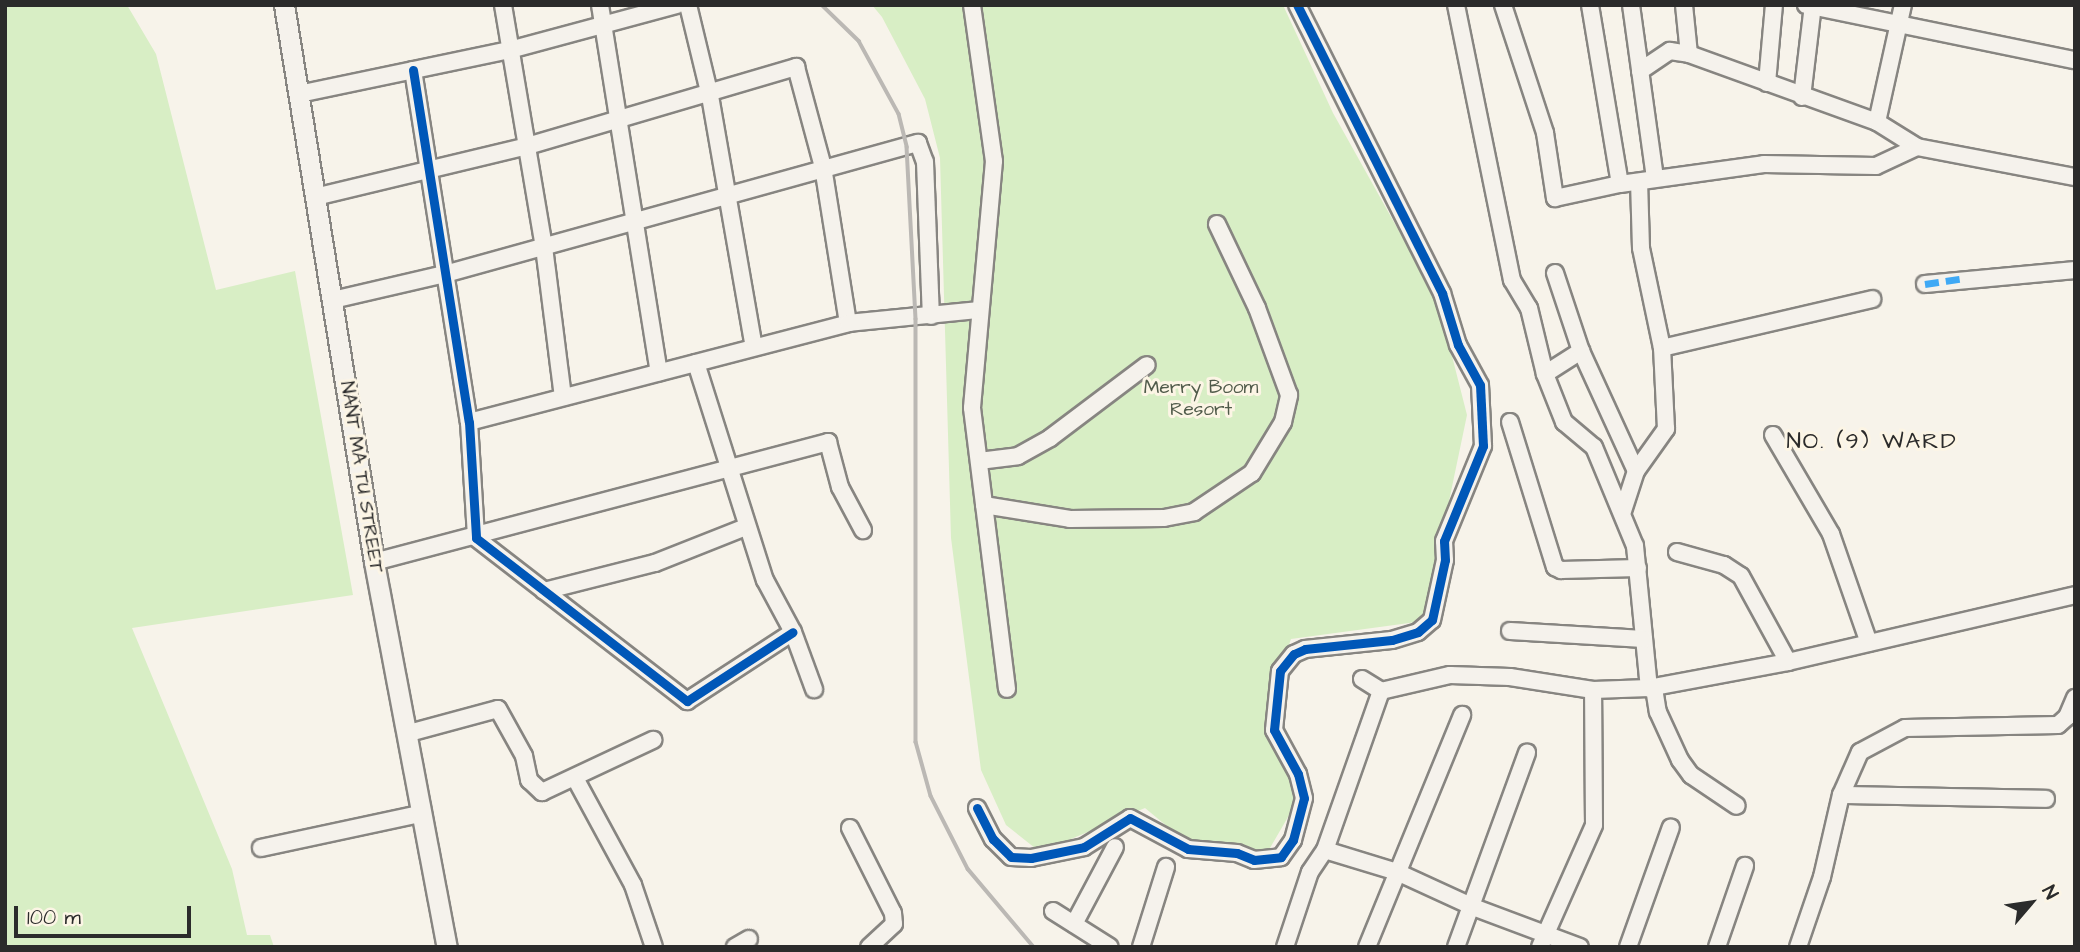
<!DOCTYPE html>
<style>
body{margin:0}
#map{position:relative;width:2080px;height:952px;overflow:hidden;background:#f7f3ea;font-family:"Architects Daughter",sans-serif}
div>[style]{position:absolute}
.green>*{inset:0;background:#d8eec5}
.roads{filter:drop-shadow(2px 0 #878581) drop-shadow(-2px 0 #878581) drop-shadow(0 2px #878581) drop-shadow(0 -2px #878581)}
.minor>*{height:16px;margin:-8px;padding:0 8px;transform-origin:8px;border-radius:8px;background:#f5f2ec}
.major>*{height:19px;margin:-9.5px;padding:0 9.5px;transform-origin:9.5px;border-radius:9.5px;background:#f5f2ec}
.rail>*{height:3.5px;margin:-1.75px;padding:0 1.75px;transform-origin:1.75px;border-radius:1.75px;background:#bbb8b4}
.quiet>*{height:7px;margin-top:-3.5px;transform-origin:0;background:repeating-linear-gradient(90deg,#3fa9f5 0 14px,transparent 0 21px)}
.cycleway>*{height:9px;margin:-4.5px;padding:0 4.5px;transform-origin:4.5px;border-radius:4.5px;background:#0057b8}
span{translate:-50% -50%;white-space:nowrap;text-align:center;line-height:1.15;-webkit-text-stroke:6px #fcf5e5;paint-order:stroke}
.park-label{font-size:19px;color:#505b4a}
.street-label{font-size:19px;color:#2b2b2b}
.quarter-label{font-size:23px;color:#2b2b2b;letter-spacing:2px}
.frame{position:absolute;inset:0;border:7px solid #2b2b2b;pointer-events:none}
.north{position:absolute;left:1996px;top:868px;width:70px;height:70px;-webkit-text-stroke:5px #fcf5e5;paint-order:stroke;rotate:61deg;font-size:19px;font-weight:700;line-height:28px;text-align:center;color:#2b2b2b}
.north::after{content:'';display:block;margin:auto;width:24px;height:32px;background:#2b2b2b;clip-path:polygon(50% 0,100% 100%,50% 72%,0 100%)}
.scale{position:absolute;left:14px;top:906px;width:177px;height:32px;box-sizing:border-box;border:4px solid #2b2b2b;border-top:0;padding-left:9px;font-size:21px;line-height:24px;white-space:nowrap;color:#2b2b2b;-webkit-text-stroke:5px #fcf5e5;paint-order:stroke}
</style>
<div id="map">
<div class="green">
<div style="clip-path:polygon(5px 5px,127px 5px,156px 54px,216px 290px,295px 271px,353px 595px,132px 628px,232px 869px,247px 935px,270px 935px,274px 947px,5px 947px)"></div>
<div style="clip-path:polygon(872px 5px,1283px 5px,1333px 113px,1438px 301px,1467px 415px,1424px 621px,1291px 639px,1272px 694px,1299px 798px,1266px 855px,1186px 842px,1145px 808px,1040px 852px,1006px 825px,981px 770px,951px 538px,940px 158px,925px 99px,882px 17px)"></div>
</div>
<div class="roads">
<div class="minor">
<div style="left:503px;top:5px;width:245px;rotate:80.4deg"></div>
<div style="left:544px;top:247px;width:151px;rotate:82.8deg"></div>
<div style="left:600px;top:5px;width:372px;rotate:80.9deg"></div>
<div style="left:688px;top:5px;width:94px;rotate:76.4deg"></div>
<div style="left:710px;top:96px;width:255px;rotate:80.1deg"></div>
<div style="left:972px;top:5px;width:158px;rotate:82deg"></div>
<div style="left:994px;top:161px;width:248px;rotate:95.1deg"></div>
<div style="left:972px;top:408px;width:283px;rotate:82.9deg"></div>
<div style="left:1456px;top:5px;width:281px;rotate:78.5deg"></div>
<div style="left:1512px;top:280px;width:33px;rotate:59deg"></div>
<div style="left:1529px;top:308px;width:68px;rotate:76.4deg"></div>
<div style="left:1545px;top:374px;width:43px;rotate:-32.6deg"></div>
<div style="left:1503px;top:5px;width:135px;rotate:71.8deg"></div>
<div style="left:1545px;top:133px;width:66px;rotate:81.3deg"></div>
<div style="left:1555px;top:198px;width:66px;rotate:-12.2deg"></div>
<div style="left:1590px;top:5px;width:181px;rotate:80.5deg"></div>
<div style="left:1620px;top:184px;width:145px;rotate:-7.9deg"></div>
<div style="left:1764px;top:164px;width:112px;rotate:1deg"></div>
<div style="left:1876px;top:166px;width:45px;rotate:-24.9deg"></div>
<div style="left:1631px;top:5px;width:175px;rotate:82.1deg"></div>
<div style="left:1684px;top:5px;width:49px;rotate:84.2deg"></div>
<div style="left:1689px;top:54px;width:200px;rotate:19.9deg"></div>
<div style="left:1877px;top:122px;width:47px;rotate:32deg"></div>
<div style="left:1917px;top:147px;width:161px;rotate:10.8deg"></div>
<div style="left:1806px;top:5px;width:275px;rotate:11.6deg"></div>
<div style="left:413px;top:70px;width:356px;rotate:81deg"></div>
<div style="left:469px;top:422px;width:116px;rotate:86.5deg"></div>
<div style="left:476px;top:538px;width:267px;rotate:37.7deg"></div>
<div style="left:687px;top:701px;width:126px;rotate:-33.1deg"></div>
<div style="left:1640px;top:71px;width:36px;rotate:-34deg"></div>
<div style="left:1670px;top:51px;width:19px;rotate:9deg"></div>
<div style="left:1767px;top:83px;width:78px;rotate:-84.9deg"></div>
<div style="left:299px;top:94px;width:216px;rotate:-11.8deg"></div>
<div style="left:510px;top:50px;width:173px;rotate:-15.1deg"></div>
<div style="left:1802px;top:97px;width:93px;rotate:-83.2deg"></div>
<div style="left:1877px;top:122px;width:120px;rotate:-77.5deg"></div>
<div style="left:315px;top:197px;width:215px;rotate:-13.5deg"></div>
<div style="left:524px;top:147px;width:284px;rotate:-16.4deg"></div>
<div style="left:796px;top:67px;width:104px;rotate:74.9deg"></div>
<div style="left:823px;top:167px;width:158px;rotate:80.9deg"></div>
<div style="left:1555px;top:273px;width:82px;rotate:71.6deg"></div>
<div style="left:1581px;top:351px;width:132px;rotate:65.4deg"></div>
<div style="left:1925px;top:284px;width:151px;rotate:-5.3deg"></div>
<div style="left:333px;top:300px;width:115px;rotate:-13.1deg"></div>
<div style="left:445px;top:274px;width:491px;rotate:-15.5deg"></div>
<div style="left:918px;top:143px;width:20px;rotate:70deg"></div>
<div style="left:925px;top:162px;width:154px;rotate:87.8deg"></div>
<div style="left:1662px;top:348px;width:216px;rotate:-13.1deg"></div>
<div style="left:696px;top:363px;width:228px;rotate:72.4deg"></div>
<div style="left:765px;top:580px;width:59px;rotate:61.7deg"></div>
<div style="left:793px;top:632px;width:61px;rotate:69.8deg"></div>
<div style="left:1545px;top:374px;width:52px;rotate:68.4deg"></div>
<div style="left:1564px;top:422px;width:39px;rotate:40deg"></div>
<div style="left:1594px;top:447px;width:107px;rotate:67.5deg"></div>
<div style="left:1635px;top:546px;width:143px;rotate:84.4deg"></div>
<div style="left:1649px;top:688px;width:141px;rotate:-10.6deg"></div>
<div style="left:1788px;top:662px;width:295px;rotate:-13.1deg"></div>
<div style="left:469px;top:422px;width:392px;rotate:-14.6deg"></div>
<div style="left:848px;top:323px;width:132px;rotate:-5.7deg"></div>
<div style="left:1510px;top:422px;width:152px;rotate:72.8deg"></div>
<div style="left:1555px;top:567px;width:7px;rotate:27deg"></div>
<div style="left:1561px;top:570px;width:77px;rotate:-1.5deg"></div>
<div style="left:1773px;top:435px;width:115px;rotate:59.6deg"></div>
<div style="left:1831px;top:534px;width:115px;rotate:70.8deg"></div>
<div style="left:979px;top:461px;width:39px;rotate:-7deg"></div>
<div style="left:1018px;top:456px;width:37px;rotate:-29deg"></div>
<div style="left:1050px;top:438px;width:121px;rotate:-37deg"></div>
<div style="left:984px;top:505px;width:87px;rotate:9.2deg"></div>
<div style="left:1070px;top:519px;width:94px;rotate:-0.6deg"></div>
<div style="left:1164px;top:518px;width:31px;rotate:-11deg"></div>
<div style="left:1194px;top:512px;width:70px;rotate:-33.9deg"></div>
<div style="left:1252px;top:473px;width:60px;rotate:-58.7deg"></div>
<div style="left:1283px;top:422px;width:28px;rotate:-77deg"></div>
<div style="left:1289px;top:395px;width:93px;rotate:-110.2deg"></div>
<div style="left:1257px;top:308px;width:93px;rotate:-115.5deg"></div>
<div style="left:1623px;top:511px;width:42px;rotate:-72deg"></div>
<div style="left:1636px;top:471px;width:52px;rotate:-54.5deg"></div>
<div style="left:1666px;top:429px;width:81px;rotate:-92.8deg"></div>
<div style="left:1662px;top:348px;width:102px;rotate:-101.9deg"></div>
<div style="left:1641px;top:248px;width:66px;rotate:-91.7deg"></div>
<div style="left:1677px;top:552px;width:49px;rotate:15.5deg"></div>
<div style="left:1724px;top:565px;width:20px;rotate:33deg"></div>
<div style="left:1741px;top:576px;width:98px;rotate:61.3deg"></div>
<div style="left:374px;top:562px;width:470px;rotate:-14.8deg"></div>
<div style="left:828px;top:442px;width:47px;rotate:75.1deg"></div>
<div style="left:840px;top:487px;width:49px;rotate:61.9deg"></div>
<div style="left:544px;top:591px;width:114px;rotate:-14.2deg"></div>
<div style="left:655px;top:563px;width:98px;rotate:-21.6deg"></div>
<div style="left:1510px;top:631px;width:134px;rotate:3.4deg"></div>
<div style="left:1362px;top:679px;width:22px;rotate:32deg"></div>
<div style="left:1381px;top:691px;width:71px;rotate:-13.1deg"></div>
<div style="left:1450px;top:675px;width:60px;rotate:1.9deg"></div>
<div style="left:1510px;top:677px;width:84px;rotate:8.9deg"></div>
<div style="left:1593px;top:690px;width:56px;rotate:-2deg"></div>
<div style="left:1654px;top:688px;width:24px;rotate:81deg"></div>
<div style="left:1658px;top:712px;width:53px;rotate:65.4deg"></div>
<div style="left:1680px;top:760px;width:19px;rotate:54deg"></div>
<div style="left:1691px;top:775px;width:55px;rotate:34deg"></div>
<div style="left:409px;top:733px;width:92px;rotate:-15.1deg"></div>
<div style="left:498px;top:709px;width:54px;rotate:61deg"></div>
<div style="left:524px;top:756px;width:25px;rotate:78deg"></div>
<div style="left:529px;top:780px;width:18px;rotate:43deg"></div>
<div style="left:542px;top:792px;width:123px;rotate:-25.1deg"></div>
<div style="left:575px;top:778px;width:122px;rotate:61.5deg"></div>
<div style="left:633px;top:885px;width:65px;rotate:71.3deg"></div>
<div style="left:1841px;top:795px;width:205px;rotate:1.1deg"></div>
<div style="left:977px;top:808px;width:35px;rotate:63deg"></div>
<div style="left:993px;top:839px;width:25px;rotate:45deg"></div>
<div style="left:1011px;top:857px;width:20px;rotate:3deg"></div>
<div style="left:1031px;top:858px;width:54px;rotate:-11.7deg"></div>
<div style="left:1084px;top:847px;width:54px;rotate:-32.2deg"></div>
<div style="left:1130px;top:818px;width:66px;rotate:28.1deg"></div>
<div style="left:1188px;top:849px;width:49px;rotate:4.7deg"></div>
<div style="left:1237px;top:853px;width:18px;rotate:22deg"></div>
<div style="left:1254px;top:860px;width:27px;rotate:-6deg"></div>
<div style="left:1281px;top:857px;width:21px;rotate:-55deg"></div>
<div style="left:1293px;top:840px;width:43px;rotate:-75.3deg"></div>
<div style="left:1304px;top:798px;width:25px;rotate:-104deg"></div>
<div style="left:1298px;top:774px;width:50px;rotate:-118.6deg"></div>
<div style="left:1274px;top:730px;width:59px;rotate:-84.2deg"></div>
<div style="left:1280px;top:671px;width:22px;rotate:-51deg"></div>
<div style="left:1294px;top:654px;width:12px;rotate:-24deg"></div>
<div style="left:1305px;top:649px;width:87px;rotate:-5.9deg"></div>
<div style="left:1392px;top:640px;width:27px;rotate:-17deg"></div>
<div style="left:1418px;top:632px;width:18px;rotate:-41deg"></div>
<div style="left:1432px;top:620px;width:61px;rotate:-77.8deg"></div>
<div style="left:1445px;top:560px;width:19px;rotate:-93deg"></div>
<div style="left:1444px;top:541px;width:103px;rotate:-67.7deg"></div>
<div style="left:1483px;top:446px;width:61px;rotate:-92.8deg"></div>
<div style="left:1480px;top:385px;width:46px;rotate:-118.8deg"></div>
<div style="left:1458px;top:345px;width:54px;rotate:-107.1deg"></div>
<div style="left:1442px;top:293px;width:322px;rotate:-116.7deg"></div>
<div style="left:850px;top:828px;width:95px;rotate:63.2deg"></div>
<div style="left:893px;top:913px;width:11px;rotate:85deg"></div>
<div style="left:894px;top:924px;width:34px;rotate:137deg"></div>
<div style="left:261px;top:848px;width:163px;rotate:-12.1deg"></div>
<div style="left:1325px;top:850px;width:169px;rotate:-70.6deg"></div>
<div style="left:1053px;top:911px;width:67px;rotate:32.3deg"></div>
<div style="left:1074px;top:924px;width:87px;rotate:-62deg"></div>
<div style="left:735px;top:947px;width:16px;rotate:-30deg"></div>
<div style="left:1141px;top:947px;width:84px;rotate:-72.6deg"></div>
<div style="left:1285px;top:947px;width:79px;rotate:-71.6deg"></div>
<div style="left:1310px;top:872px;width:27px;rotate:-56deg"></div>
<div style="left:1325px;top:850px;width:75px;rotate:17deg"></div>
<div style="left:1397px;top:872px;width:84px;rotate:24.7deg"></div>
<div style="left:1473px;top:907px;width:114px;rotate:20.5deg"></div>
<div style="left:1367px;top:947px;width:251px;rotate:-67.7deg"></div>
<div style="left:1456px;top:947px;width:207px;rotate:-69.9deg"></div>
<div style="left:1540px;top:947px;width:133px;rotate:-66.1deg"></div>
<div style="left:1594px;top:825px;width:135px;rotate:-90.4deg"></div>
<div style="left:1628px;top:947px;width:127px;rotate:-70.3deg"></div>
<div style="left:1717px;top:947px;width:86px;rotate:-70.9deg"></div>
<div style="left:1798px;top:947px;width:74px;rotate:-71.1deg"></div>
<div style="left:1822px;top:877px;width:84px;rotate:-77deg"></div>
<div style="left:1841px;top:795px;width:47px;rotate:-66.2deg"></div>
<div style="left:1860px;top:752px;width:51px;rotate:-28.1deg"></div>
<div style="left:1905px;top:728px;width:153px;rotate:-1.1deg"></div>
<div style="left:2058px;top:725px;width:12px;rotate:-42deg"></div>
<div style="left:2067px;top:717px;width:21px;rotate:-67deg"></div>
</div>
<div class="major">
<div style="left:284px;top:5px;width:564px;rotate:80.82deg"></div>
<div style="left:374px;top:562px;width:392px;rotate:79.3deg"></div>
</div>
</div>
<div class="rail">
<div style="left:822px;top:5px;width:52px;rotate:44.2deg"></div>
<div style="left:859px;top:41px;width:83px;rotate:61.3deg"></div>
<div style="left:899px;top:114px;width:34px;rotate:76deg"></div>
<div style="left:907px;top:147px;width:172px;rotate:87deg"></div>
<div style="left:916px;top:319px;width:423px;rotate:90deg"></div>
<div style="left:916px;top:742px;width:56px;rotate:74.5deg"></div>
<div style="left:931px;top:796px;width:82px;rotate:63.1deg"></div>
<div style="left:968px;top:869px;width:102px;rotate:49.8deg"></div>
</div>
<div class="quiet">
<div style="left:1925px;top:284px;width:40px;rotate:-8.5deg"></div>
</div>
<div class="cycleway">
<div style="left:413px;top:70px;width:356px;rotate:81deg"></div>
<div style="left:469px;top:422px;width:116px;rotate:86.5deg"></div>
<div style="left:476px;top:538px;width:267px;rotate:37.7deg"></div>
<div style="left:687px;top:701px;width:126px;rotate:-33.1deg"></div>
<div style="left:977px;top:808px;width:35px;rotate:63deg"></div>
<div style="left:993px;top:839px;width:25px;rotate:45deg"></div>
<div style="left:1011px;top:857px;width:20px;rotate:3deg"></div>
<div style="left:1031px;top:858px;width:54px;rotate:-11.7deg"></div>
<div style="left:1084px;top:847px;width:54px;rotate:-32.2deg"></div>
<div style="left:1130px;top:818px;width:66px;rotate:28.1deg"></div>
<div style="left:1188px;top:849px;width:49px;rotate:4.7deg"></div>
<div style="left:1237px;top:853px;width:18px;rotate:22deg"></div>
<div style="left:1254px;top:860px;width:27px;rotate:-6deg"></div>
<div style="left:1281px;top:857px;width:21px;rotate:-55deg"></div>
<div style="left:1293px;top:840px;width:43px;rotate:-75.3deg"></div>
<div style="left:1304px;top:798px;width:25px;rotate:-104deg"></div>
<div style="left:1298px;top:774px;width:50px;rotate:-118.6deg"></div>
<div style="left:1274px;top:730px;width:59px;rotate:-84.2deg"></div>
<div style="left:1280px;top:671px;width:22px;rotate:-51deg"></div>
<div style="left:1294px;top:654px;width:12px;rotate:-24deg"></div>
<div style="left:1305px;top:649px;width:87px;rotate:-5.9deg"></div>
<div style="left:1392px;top:640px;width:27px;rotate:-17deg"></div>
<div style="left:1418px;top:632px;width:18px;rotate:-41deg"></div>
<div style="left:1432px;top:620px;width:61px;rotate:-77.8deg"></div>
<div style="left:1445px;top:560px;width:19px;rotate:-93deg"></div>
<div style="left:1444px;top:541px;width:103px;rotate:-67.7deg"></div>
<div style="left:1483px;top:446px;width:61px;rotate:-92.8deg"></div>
<div style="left:1480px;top:385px;width:46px;rotate:-118.8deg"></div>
<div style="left:1458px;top:345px;width:54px;rotate:-107.1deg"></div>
<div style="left:1442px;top:293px;width:322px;rotate:-116.7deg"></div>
</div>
<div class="park-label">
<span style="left:1201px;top:399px">Merry Boom<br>Resort</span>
</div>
<div class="street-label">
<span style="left:361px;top:477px;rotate:81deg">NANT MA TU STREET</span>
</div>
<div class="quarter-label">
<span style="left:1872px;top:441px">NO. (9) WARD</span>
</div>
<div class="frame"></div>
<div class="north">N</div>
<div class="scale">100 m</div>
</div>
